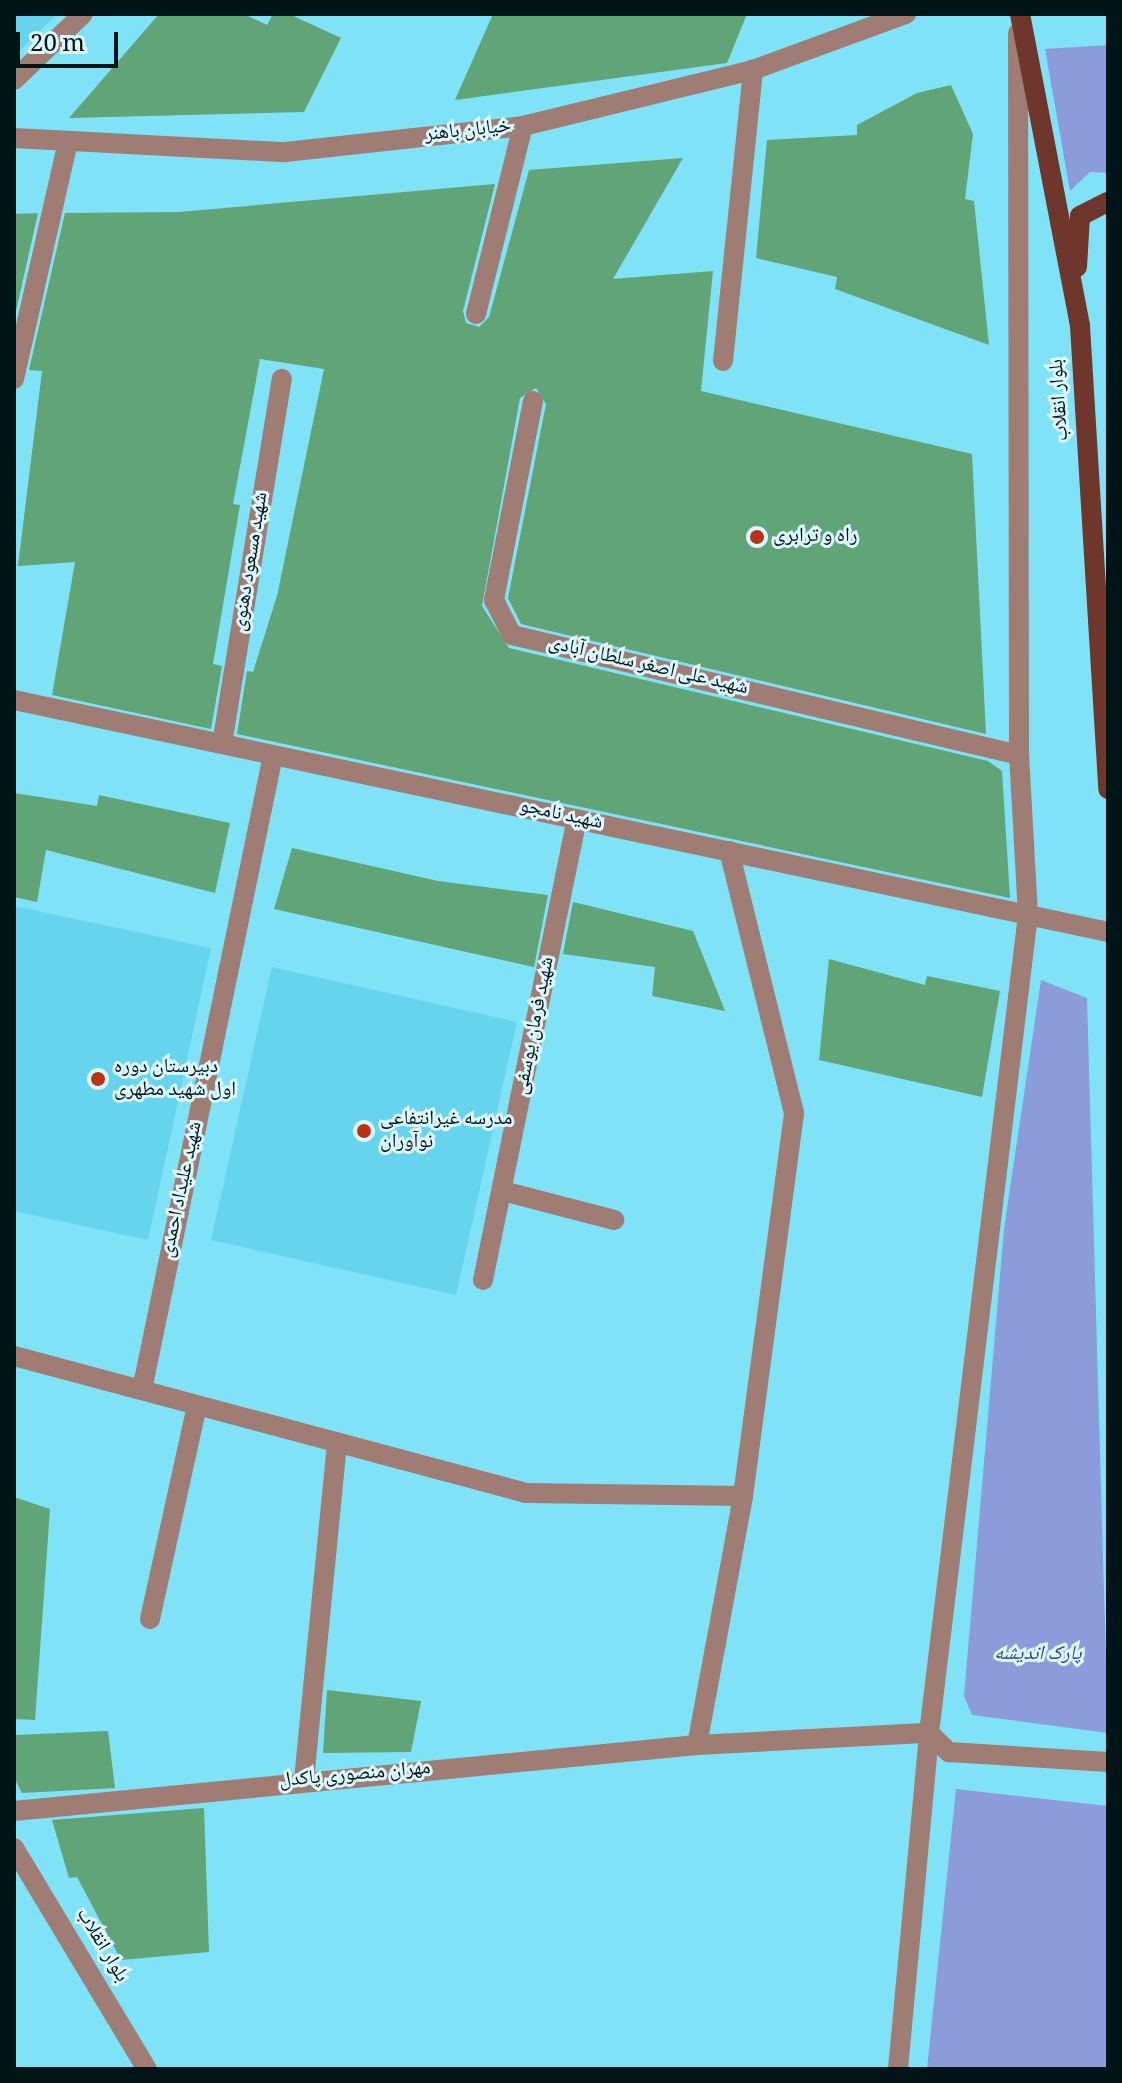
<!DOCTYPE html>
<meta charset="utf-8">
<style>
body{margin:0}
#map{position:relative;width:1122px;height:2083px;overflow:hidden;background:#7fe2f7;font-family:Georgia,"Noto Naskh Arabic",serif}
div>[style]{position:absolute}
.built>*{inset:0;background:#65d4ec}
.green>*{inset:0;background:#8c9bd9}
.building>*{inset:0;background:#61a477}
.minor>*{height:20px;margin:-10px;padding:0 10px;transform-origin:10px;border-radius:10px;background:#9f7d75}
.tertiary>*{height:20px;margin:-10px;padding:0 10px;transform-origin:10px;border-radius:10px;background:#9f7d75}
.primary>*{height:20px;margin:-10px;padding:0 10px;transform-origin:10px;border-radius:10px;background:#6f372b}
.dots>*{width:22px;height:22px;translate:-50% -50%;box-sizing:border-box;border:4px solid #dcf7fd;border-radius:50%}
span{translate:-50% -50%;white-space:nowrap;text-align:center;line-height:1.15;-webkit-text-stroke:6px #dcf7fd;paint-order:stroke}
.street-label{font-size:20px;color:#011418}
.poi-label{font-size:20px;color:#011418}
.left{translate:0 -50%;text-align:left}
.park-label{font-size:20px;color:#333d8a;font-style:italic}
.frame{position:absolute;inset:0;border:16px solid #011418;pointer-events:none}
.scale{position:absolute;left:16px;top:32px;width:102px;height:36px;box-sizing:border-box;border:4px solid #011418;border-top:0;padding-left:10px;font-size:24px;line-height:28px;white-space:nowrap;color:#011418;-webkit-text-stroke:6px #dcf7fd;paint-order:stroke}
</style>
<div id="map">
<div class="built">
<div style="clip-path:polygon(14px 14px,57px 14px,14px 56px)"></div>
<div style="clip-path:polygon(14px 906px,211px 948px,148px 1240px,14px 1211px)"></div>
<div style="clip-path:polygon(272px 967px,517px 1022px,456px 1295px,211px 1240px)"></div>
</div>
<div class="green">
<div style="clip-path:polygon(1108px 45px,1108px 173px,1090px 172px,1070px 191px,1045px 49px)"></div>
<div style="clip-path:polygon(1041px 980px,1087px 998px,1108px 1733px,972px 1715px,964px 1696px,1004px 1229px)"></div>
<div style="clip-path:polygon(956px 1789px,1108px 1806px,1108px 2069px,927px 2069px)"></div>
</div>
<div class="building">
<div style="clip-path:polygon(159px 14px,244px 14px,267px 25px,273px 14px,289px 14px,341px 38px,304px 112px,69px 118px)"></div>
<div style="clip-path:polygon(493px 14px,747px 14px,727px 63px,455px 100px)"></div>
<div style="clip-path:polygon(951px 85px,973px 134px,965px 199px,974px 201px,989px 345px,835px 289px,837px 277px,756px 258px,767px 140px,857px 135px,857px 125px,917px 93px)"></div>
<div style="clip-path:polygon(683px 158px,613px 279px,713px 271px,701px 391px,972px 454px,986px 734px,521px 624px,508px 598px,546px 404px,536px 388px,520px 398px,482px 606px,509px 648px,988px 761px,1002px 771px,1010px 898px,237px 734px,247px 671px,253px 672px,277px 596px,324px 369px,260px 359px,233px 504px,240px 505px,213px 664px,222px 666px,211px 729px,52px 695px,75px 562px,18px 566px,42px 371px,29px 370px,65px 213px,179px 212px,495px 184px,463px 311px,466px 323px,479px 327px,489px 317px,529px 170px)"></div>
<div style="clip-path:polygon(38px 213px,14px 320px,14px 214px)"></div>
<div style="clip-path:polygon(14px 793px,97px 806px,99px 795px,230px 823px,215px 893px,46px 850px,37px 902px,14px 897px)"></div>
<div style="clip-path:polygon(292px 848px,438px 881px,548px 895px,534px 967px,274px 909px)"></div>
<div style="clip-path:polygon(573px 902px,693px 931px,725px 1011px,652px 996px,655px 967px,563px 954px)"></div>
<div style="clip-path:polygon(829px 959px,925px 985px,927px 976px,1000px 991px,982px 1097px,819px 1060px)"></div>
<div style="clip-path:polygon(14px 1497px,50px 1509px,35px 1720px,14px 1719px)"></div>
<div style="clip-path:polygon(327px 1690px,421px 1701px,411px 1752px,323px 1753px)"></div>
<div style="clip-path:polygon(108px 1731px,115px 1788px,22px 1793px,14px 1777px,14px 1735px)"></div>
<div style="clip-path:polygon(204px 1808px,209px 1952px,121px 1960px,77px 1877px,69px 1878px,52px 1820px)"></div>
</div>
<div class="minor">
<div style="left:14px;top:80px;width:95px;rotate:-43.7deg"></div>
<div style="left:476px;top:314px;width:194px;rotate:-76deg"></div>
<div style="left:723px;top:361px;width:293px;rotate:-84.1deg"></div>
<div style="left:14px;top:379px;width:240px;rotate:-77.2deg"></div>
<div style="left:533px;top:401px;width:203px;rotate:101.1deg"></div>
<div style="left:494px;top:600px;width:39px;rotate:63deg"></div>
<div style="left:512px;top:635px;width:521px;rotate:13.32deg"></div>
<div style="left:14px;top:700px;width:1118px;rotate:11.97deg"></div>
<div style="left:222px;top:744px;width:370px;rotate:-80.7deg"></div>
<div style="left:503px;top:1191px;width:115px;rotate:14.6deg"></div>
<div style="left:483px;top:1280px;width:470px;rotate:-78.5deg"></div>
<div style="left:14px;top:1356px;width:530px;rotate:14.98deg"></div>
<div style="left:526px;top:1493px;width:217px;rotate:0.8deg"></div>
<div style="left:743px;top:1496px;width:386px;rotate:-82.4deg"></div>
<div style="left:794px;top:1113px;width:270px;rotate:-103.9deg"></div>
<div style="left:142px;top:1390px;width:648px;rotate:-78.34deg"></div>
<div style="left:150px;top:1619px;width:218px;rotate:-77.6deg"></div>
<div style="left:697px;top:1745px;width:232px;rotate:-3deg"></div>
<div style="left:929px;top:1733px;width:28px;rotate:44deg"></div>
<div style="left:949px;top:1752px;width:159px;rotate:3.6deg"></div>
<div style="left:304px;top:1780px;width:339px;rotate:-84.4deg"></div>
<div style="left:14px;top:1811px;width:686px;rotate:-5.52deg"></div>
<div style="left:697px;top:1745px;width:253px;rotate:-79.5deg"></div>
<div style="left:898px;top:2069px;width:337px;rotate:-84.7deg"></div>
<div style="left:929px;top:1733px;width:824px;rotate:-83.1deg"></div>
<div style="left:1028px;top:915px;width:160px;rotate:-93.2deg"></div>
<div style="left:1019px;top:755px;width:722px;rotate:-90.08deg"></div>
</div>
<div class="tertiary">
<div style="left:14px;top:138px;width:271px;rotate:3deg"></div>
<div style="left:285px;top:152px;width:239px;rotate:-6.2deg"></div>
<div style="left:523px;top:126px;width:237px;rotate:-13.7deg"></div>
<div style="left:753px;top:70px;width:163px;rotate:-20.1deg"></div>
<div style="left:14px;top:1848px;width:258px;rotate:59deg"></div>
</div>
<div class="primary">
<div style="left:1020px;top:14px;width:318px;rotate:79.1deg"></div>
<div style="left:1080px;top:326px;width:464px;rotate:86.5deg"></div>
<div style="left:1077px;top:267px;width:51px;rotate:-86.6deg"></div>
<div style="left:1080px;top:216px;width:31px;rotate:-27deg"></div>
</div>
<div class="dots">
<div style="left:757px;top:537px;background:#bc3113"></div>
<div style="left:98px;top:1079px;background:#bc3113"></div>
<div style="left:364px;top:1131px;background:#bc3113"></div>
</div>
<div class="street-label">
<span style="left:468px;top:132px;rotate:-6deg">خیابان باهنر</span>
<span style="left:1061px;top:400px;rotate:-94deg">بلوار انقلاب</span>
<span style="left:252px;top:562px;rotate:-81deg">شهید مسعود دهنوی</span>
<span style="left:648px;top:667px;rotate:13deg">شهید علی اصغر سلطان آبادی</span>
<span style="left:561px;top:816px;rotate:12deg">شهید نامجو</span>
<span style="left:536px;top:1026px;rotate:-79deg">شهید فرمان یوسفی</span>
<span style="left:183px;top:1190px;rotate:-78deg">شهید علیداد احمدی</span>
<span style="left:355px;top:1776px;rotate:-5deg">مهران منصوری پاکدل</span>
<span style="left:101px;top:1946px;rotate:59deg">بلوار انقلاب</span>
</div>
<div class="poi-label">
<span class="left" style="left:773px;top:537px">راه و ترابری</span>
<span class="left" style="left:114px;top:1080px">دبیرستان دوره<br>اول شهید مطهری</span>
<span class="left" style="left:380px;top:1132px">مدرسه غیرانتفاعی<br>نوآوران</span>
</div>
<div class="park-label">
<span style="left:1038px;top:1655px">پارک اندیشه</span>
</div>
<div class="frame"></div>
<div class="scale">20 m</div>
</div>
